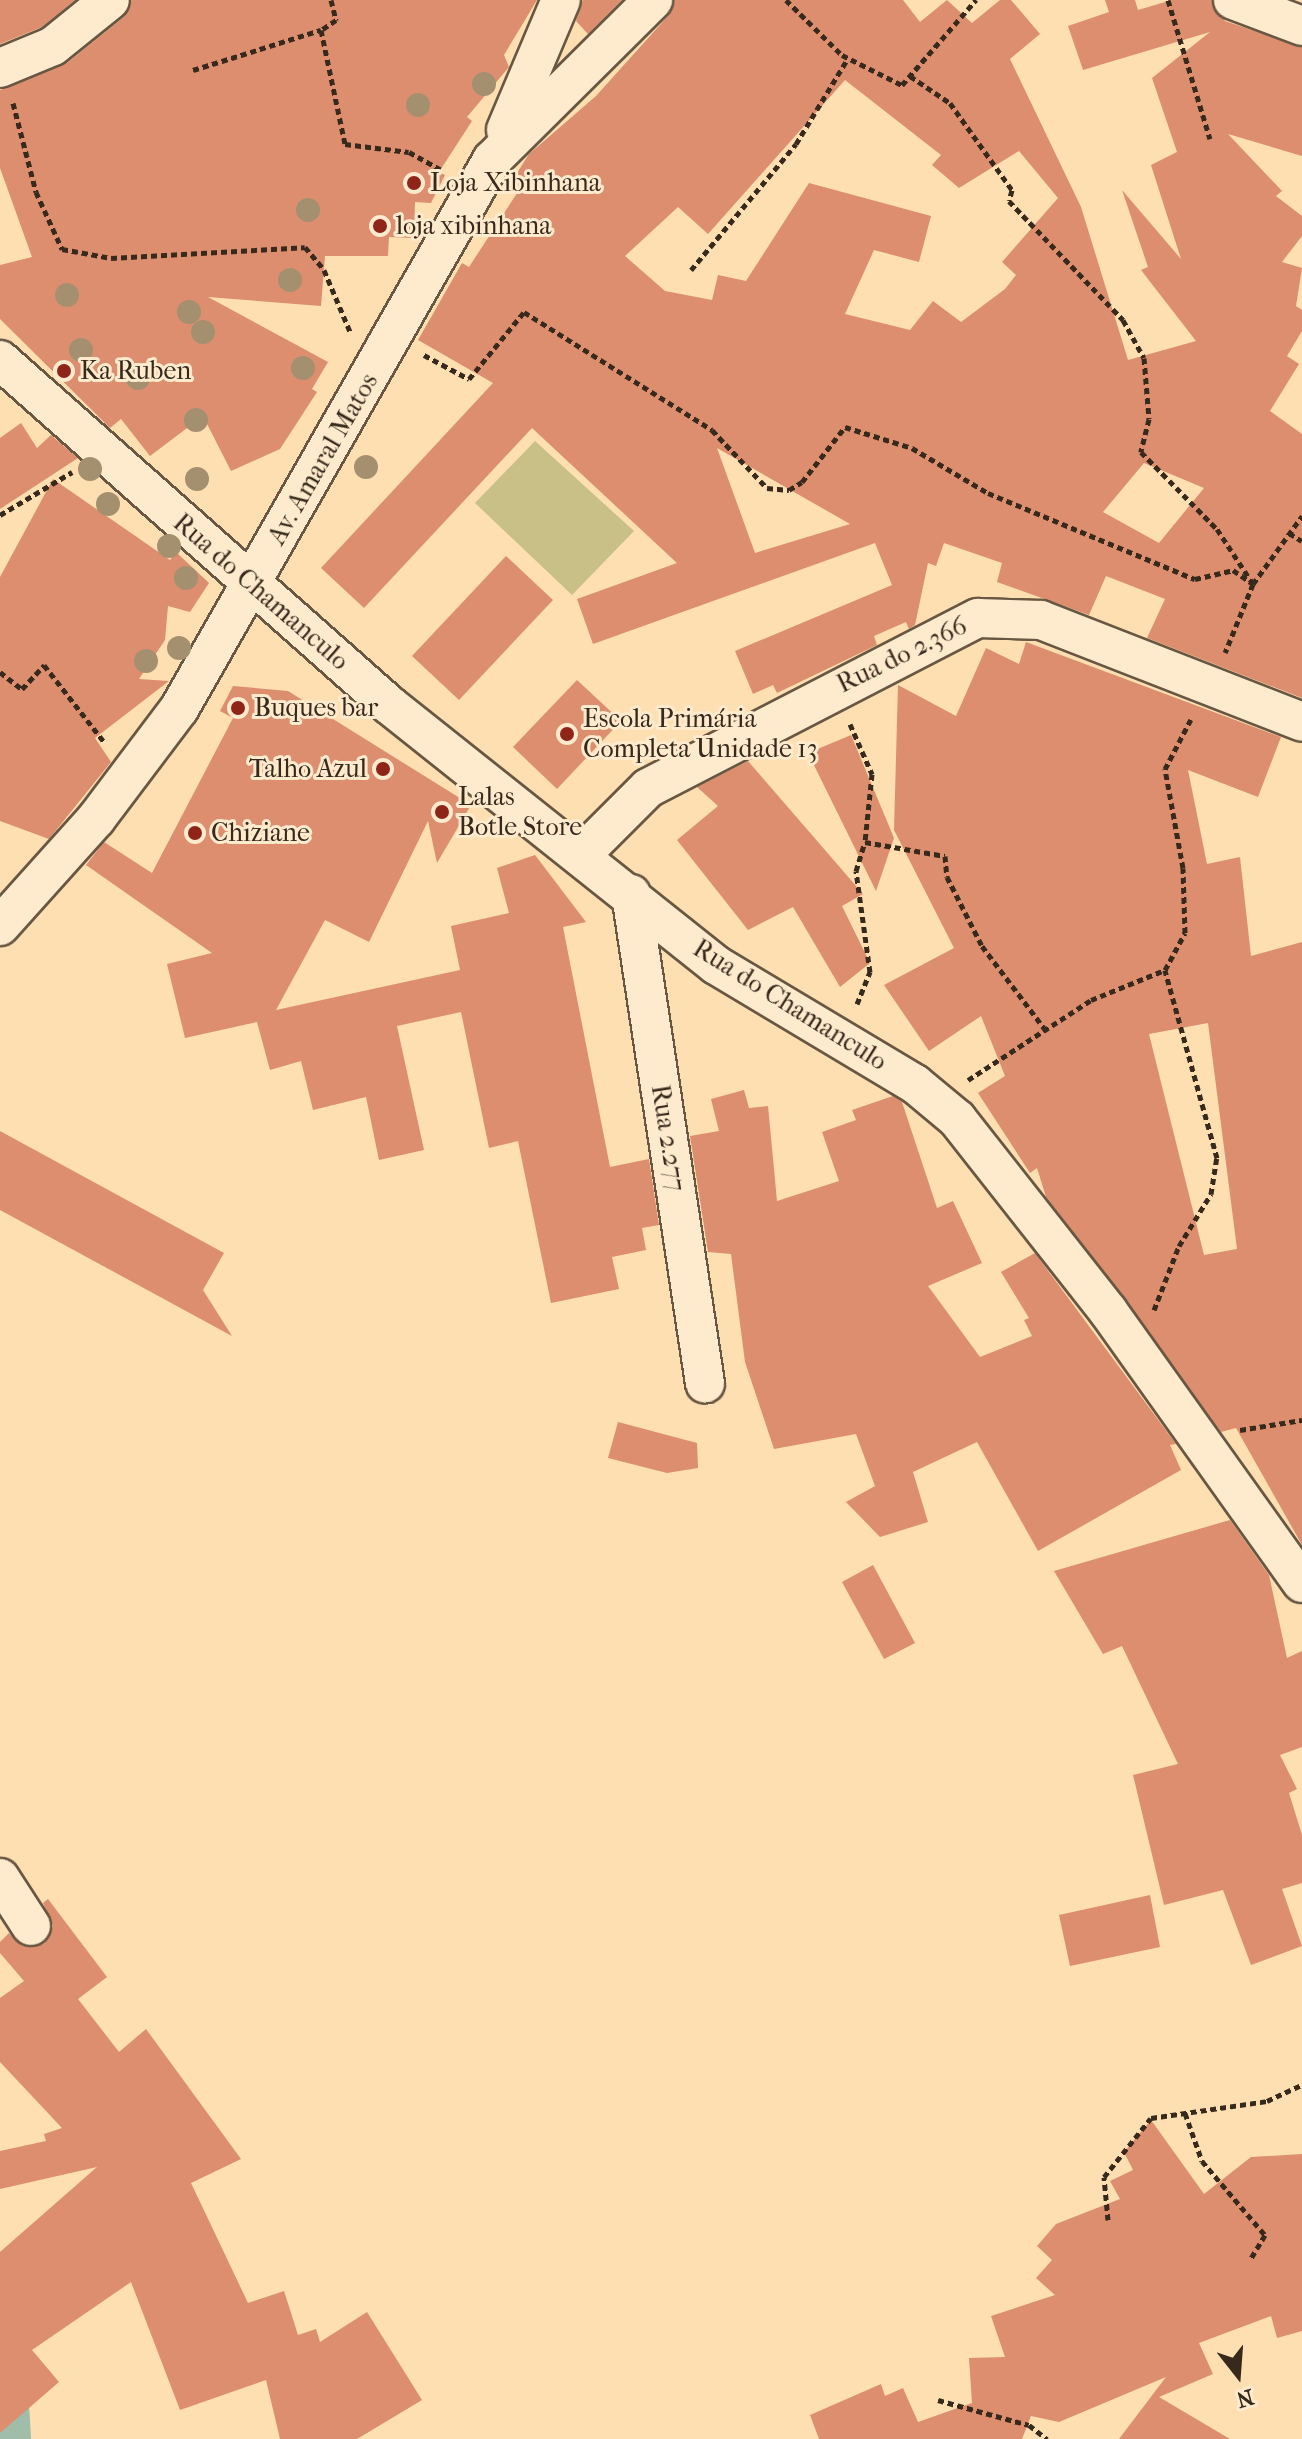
<!DOCTYPE html>
<meta charset="utf-8">
<style>
body{margin:0}
#map{position:relative;width:1302px;height:2439px;overflow:hidden;background:#fddfb2;font-family:"IM FELL French Canon",serif}
div>[style]{position:absolute}
.green>*{inset:0;background:#c8c087}
.canal>*{height:40px;margin:-20px;padding:0 20px;transform-origin:20px;border-radius:20px;background:#a0bda9}
.building>*{inset:0;background:#dc8e6f}
.path>*{height:5px;margin-top:-2.5px;transform-origin:0;background:repeating-linear-gradient(90deg,#372a1d 0 6px,transparent 0 10px)}
.roads{filter:drop-shadow(2px 0 #685742) drop-shadow(-2px 0 #685742) drop-shadow(0 2px #685742) drop-shadow(0 -2px #685742)}
.minor>*{height:38px;margin:-19px;padding:0 19px;transform-origin:19px;border-radius:19px;background:#feeacd}
.trees>*{width:24px;height:24px;margin:-12px;border-radius:50%;background:#a4906f}
.dots>*{width:22px;height:22px;translate:-50% -50%;box-sizing:border-box;border:4px solid #feeacd;border-radius:50%}
span{translate:-50% -50%;white-space:nowrap;text-align:center;line-height:1.15;-webkit-text-stroke:6px #feeacd;paint-order:stroke}
.poi-label{font-size:26px;color:#372a1d}
.left{translate:0 -50%;text-align:left}
.right{translate:-100% -50%;text-align:right}
.street-label{font-size:26px;color:#372a1d}
.north{position:absolute;left:1198px;top:2335px;width:80px;height:80px;-webkit-text-stroke:6px #feeacd;paint-order:stroke;rotate:163deg;font-size:22px;font-weight:700;line-height:32px;text-align:center;color:#372a1d}
.north::after{content:'';display:block;margin:auto;width:28px;height:36px;background:#372a1d;clip-path:polygon(50% 0,100% 100%,50% 72%,0 100%)}
</style>
<div id="map">
<div class="green">
<div style="clip-path:polygon(535px 441px,634px 531px,572px 595px,475px 503px)"></div>
</div>
<div class="canal">
<div style="left:7px;top:2371px;width:68px;rotate:86.6deg"></div>
</div>
<div class="building">
<div style="clip-path:polygon(0 0,75px 0,42px 27px,0 44px)"></div>
<div style="clip-path:polygon(131px 0,537px 0,504px 55px,509px 67px,467px 117px,472px 121px,439px 172px,445px 175px,431px 203px,415px 202px,414px 238px,389px 237px,388px 256px,325px 256px,321px 306px,208px 297px,328px 362px,312px 389px,317px 392px,280px 449px,231px 471px,203px 416px,150px 456px,121px 419px,110px 428px,0 319px,0 265px,32px 257px,0 168px,0 90px,67px 63px,124px 17px)"></div>
<div style="clip-path:polygon(583px 0,622px 0,588px 34px,576px 21px)"></div>
<div style="clip-path:polygon(evenodd,674px 0,903px 0,920px 22px,947px 0,972px 23px,1000px 0,1011px 0,1040px 34px,1010px 59px,1081px 207px,1128px 360px,1196px 341px,1141px 270px,1148px 267px,1122px 190px,1181px 259px,1151px 165px,1177px 152px,1152px 78px,1210px 32px,1083px 70px,1068px 26px,1109px 12px,1105px 0,1135px 0,1138px 10px,1172px 0,1212px 0,1225px 21px,1302px 47px,1302px 156px,1228px 134px,1282px 191px,1276px 196px,1302px 216px,1302px 236px,1282px 262px,1302px 268px,1296px 306px,1302px 310px,1302px 331px,1287px 356px,1299px 364px,1270px 411px,1302px 434px,1302px 698px,1147px 638px,1165px 599px,1106px 576px,1089px 615px,997px 582px,1002px 563px,944px 543px,936px 566px,928px 563px,915px 625px,909px 629px,906px 622px,874px 636px,877px 645px,777px 693px,773px 685px,753px 694px,735px 651px,892px 585px,875px 543px,593px 644px,577px 599px,677px 563px,532px 428px,364px 608px,321px 568px,493px 383px,418px 340px,462px 263px,469px 267px,521px 187px,512px 181px,529px 154px,596px 96px,668px 16px,674px 0,845px 80px,941px 155px,932px 165px,959px 188px,1019px 151px,1058px 198px,1002px 262px,1016px 275px,1005px 289px,961px 322px,933px 301px,910px 330px,845px 314px,874px 250px,919px 262px,931px 216px,809px 183px,746px 281px,718px 275px,712px 300px,665px 291px,625px 256px,678px 207px,708px 234px,845px 80px,674px 0,717px 448px,850px 524px,755px 553px,717px 448px,674px 0,1144px 463px,1204px 488px,1159px 543px,1103px 512px,1144px 463px)"></div>
<div style="clip-path:polygon(21px 423px,37px 448px,51px 435px,78px 458px,0 509px,0 438px)"></div>
<div style="clip-path:polygon(53px 479px,170px 560px,176px 552px,209px 583px,190px 612px,168px 606px,165px 640px,139px 679px,169px 681px,95px 738px,111px 762px,49px 839px,0 821px,0 577px)"></div>
<div style="clip-path:polygon(506px 556px,553px 600px,459px 700px,412px 656px)"></div>
<div style="clip-path:polygon(evenodd,1026px 642px,1281px 737px,1258px 797px,1188px 770px,1207px 864px,1240px 857px,1251px 956px,1302px 942px,1302px 1545px,1236px 1428px,1221px 1432px,1046px 1197px,1037px 1168px,1030px 1173px,978px 1093px,1005px 1076px,981px 1016px,929px 1051px,884px 985px,954px 948px,894px 830px,898px 685px,956px 716px,986px 648px,1019px 664px,1026px 642px,1208px 1023px,1237px 1249px,1204px 1255px,1149px 1034px,1208px 1023px)"></div>
<div style="clip-path:polygon(577px 680px,621px 721px,557px 789px,513px 747px)"></div>
<div style="clip-path:polygon(233px 686px,288px 691px,471px 805px,437px 863px,428px 821px,369px 942px,325px 920px,276px 1010px,460px 970px,451px 926px,509px 913px,497px 868px,535px 855px,586px 922px,563px 927px,610px 1167px,649px 1159px,659px 1225px,642px 1228px,646px 1250px,612px 1257px,619px 1289px,551px 1303px,518px 1141px,489px 1148px,461px 1012px,397px 1026px,424px 1150px,379px 1160px,366px 1097px,313px 1110px,301px 1061px,270px 1070px,257px 1022px,185px 1038px,167px 964px,212px 953px,86px 865px,104px 842px,152px 873px,233px 718px,220px 711px)"></div>
<div style="clip-path:polygon(851px 735px,894px 838px,876px 891px,808px 753px)"></div>
<div style="clip-path:polygon(748px 761px,863px 894px,842px 906px,870px 963px,840px 987px,793px 907px,748px 930px,677px 840px,718px 806px,697px 787px)"></div>
<div style="clip-path:polygon(744px 1090px,749px 1108px,768px 1106px,777px 1201px,839px 1181px,822px 1132px,856px 1120px,852px 1110px,893px 1096px,902px 1102px,937px 1208px,953px 1201px,982px 1263px,928px 1286px,980px 1357px,1032px 1336px,1024px 1320px,1029px 1318px,1001px 1272px,1035px 1253px,1176px 1444px,1170px 1445px,1181px 1470px,1038px 1551px,977px 1442px,913px 1472px,928px 1522px,880px 1537px,846px 1502px,875px 1486px,856px 1434px,774px 1449px,745px 1362px,731px 1254px,708px 1252px,690px 1136px,719px 1131px,711px 1099px)"></div>
<div style="clip-path:polygon(0 1131px,224px 1253px,203px 1290px,232px 1336px,0 1210px)"></div>
<div style="clip-path:polygon(618px 1422px,697px 1443px,698px 1468px,667px 1473px,608px 1458px)"></div>
<div style="clip-path:polygon(1230px 1520px,1269px 1575px,1287px 1658px,1302px 1651px,1302px 1747px,1280px 1755px,1297px 1789px,1289px 1793px,1302px 1835px,1302px 1883px,1282px 1889px,1302px 1946px,1251px 1965px,1223px 1890px,1164px 1905px,1133px 1775px,1178px 1764px,1122px 1646px,1103px 1654px,1054px 1571px)"></div>
<div style="clip-path:polygon(873px 1565px,915px 1643px,884px 1659px,842px 1582px)"></div>
<div style="clip-path:polygon(1150px 1895px,1160px 1947px,1070px 1966px,1059px 1915px)"></div>
<div style="clip-path:polygon(48px 1899px,107px 1977px,78px 1999px,119px 2052px,146px 2029px,241px 2159px,191px 2183px,248px 2303px,284px 2291px,298px 2335px,316px 2329px,320px 2342px,367px 2312px,422px 2400px,357px 2439px,280px 2439px,266px 2380px,180px 2410px,131px 2282px,32px 2350px,59px 2382px,0 2433px,0 2252px,97px 2167px,0 2189px,0 2151px,46px 2141px,44px 2134px,62px 2128px,0 2062px,0 1998px,24px 1981px,0 1953px,0 1942px,9px 1933px,22px 1946px,44px 1944px,53px 1926px,43px 1903px)"></div>
<div style="clip-path:polygon(1151px 2120px,1204px 2194px,1251px 2157px,1302px 2154px,1302px 2331px,1277px 2338px,1271px 2316px,1199px 2343px,1213px 2374px,1159px 2397px,1230px 2439px,1119px 2439px,1166px 2377px,1059px 2422px,1031px 2416px,1022px 2439px,819px 2439px,810px 2415px,881px 2384px,885px 2396px,903px 2388px,918px 2422px,972px 2403px,969px 2358px,1005px 2357px,991px 2316px,1055px 2295px,1036px 2278px,1052px 2260px,1037px 2246px,1056px 2224px,1120px 2199px,1110px 2181px,1133px 2170px,1124px 2152px)"></div>
</div>
<div class="path">
<div style="left:331px;top:0;width:21px;rotate:76deg"></div>
<div style="left:336px;top:20px;width:18px;rotate:146deg"></div>
<div style="left:321px;top:30px;width:116px;rotate:78.1deg"></div>
<div style="left:345px;top:144px;width:64px;rotate:7.1deg"></div>
<div style="left:409px;top:152px;width:39px;rotate:29deg"></div>
<div style="left:786px;top:0;width:78px;rotate:44.5deg"></div>
<div style="left:842px;top:55px;width:67px;rotate:26.6deg"></div>
<div style="left:902px;top:85px;width:113px;rotate:-49deg"></div>
<div style="left:1168px;top:0;width:145px;rotate:73.2deg"></div>
<div style="left:193px;top:70px;width:134px;rotate:-17.4deg"></div>
<div style="left:910px;top:76px;width:48px;rotate:34deg"></div>
<div style="left:950px;top:103px;width:107px;rotate:54.5deg"></div>
<div style="left:1012px;top:190px;width:11px;rotate:105deg"></div>
<div style="left:1009px;top:201px;width:165px;rotate:46.2deg"></div>
<div style="left:1123px;top:320px;width:43px;rotate:61.1deg"></div>
<div style="left:1144px;top:358px;width:61px;rotate:85.3deg"></div>
<div style="left:1149px;top:419px;width:34px;rotate:104deg"></div>
<div style="left:1141px;top:452px;width:108px;rotate:45.4deg"></div>
<div style="left:1217px;top:529px;width:66px;rotate:56.8deg"></div>
<div style="left:1253px;top:584px;width:74px;rotate:112.1deg"></div>
<div style="left:13px;top:103px;width:92px;rotate:75.5deg"></div>
<div style="left:36px;top:192px;width:63px;rotate:65.5deg"></div>
<div style="left:62px;top:249px;width:50px;rotate:10.4deg"></div>
<div style="left:111px;top:258px;width:194px;rotate:-3.2deg"></div>
<div style="left:305px;top:247px;width:30px;rotate:50deg"></div>
<div style="left:324px;top:270px;width:69px;rotate:67.1deg"></div>
<div style="left:691px;top:270px;width:164px;rotate:-50.2deg"></div>
<div style="left:796px;top:144px;width:100px;rotate:-58.8deg"></div>
<div style="left:424px;top:355px;width:51px;rotate:28.1deg"></div>
<div style="left:469px;top:379px;width:87px;rotate:-50.6deg"></div>
<div style="left:524px;top:312px;width:222px;rotate:32.1deg"></div>
<div style="left:712px;top:430px;width:80px;rotate:46.5deg"></div>
<div style="left:767px;top:488px;width:22px;rotate:5deg"></div>
<div style="left:789px;top:490px;width:15px;rotate:-32deg"></div>
<div style="left:802px;top:482px;width:70px;rotate:-52deg"></div>
<div style="left:845px;top:427px;width:70px;rotate:17.4deg"></div>
<div style="left:912px;top:448px;width:88px;rotate:30.6deg"></div>
<div style="left:988px;top:493px;width:224px;rotate:22.6deg"></div>
<div style="left:1195px;top:579px;width:39px;rotate:-13deg"></div>
<div style="left:1233px;top:570px;width:24px;rotate:35deg"></div>
<div style="left:1253px;top:584px;width:84px;rotate:-54.2deg"></div>
<div style="left:0;top:515px;width:84px;rotate:-30.8deg"></div>
<div style="left:1289px;top:533px;width:15px;rotate:32deg"></div>
<div style="left:0;top:672px;width:28px;rotate:38deg"></div>
<div style="left:22px;top:689px;width:33px;rotate:-47deg"></div>
<div style="left:44px;top:665px;width:99px;rotate:52deg"></div>
<div style="left:850px;top:724px;width:55px;rotate:66.3deg"></div>
<div style="left:872px;top:774px;width:68px;rotate:95.9deg"></div>
<div style="left:857px;top:1004px;width:35px;rotate:-68deg"></div>
<div style="left:870px;top:972px;width:102px;rotate:-97.9deg"></div>
<div style="left:856px;top:871px;width:30px;rotate:-73deg"></div>
<div style="left:865px;top:842px;width:81px;rotate:9.9deg"></div>
<div style="left:945px;top:856px;width:21px;rotate:85deg"></div>
<div style="left:947px;top:877px;width:77px;rotate:63.1deg"></div>
<div style="left:982px;top:946px;width:108px;rotate:52.9deg"></div>
<div style="left:968px;top:1080px;width:147px;rotate:-33deg"></div>
<div style="left:1091px;top:1000px;width:80px;rotate:-22.1deg"></div>
<div style="left:1154px;top:1310px;width:69px;rotate:-68.7deg"></div>
<div style="left:1179px;top:1246px;width:61px;rotate:-58.4deg"></div>
<div style="left:1211px;top:1194px;width:36px;rotate:-81deg"></div>
<div style="left:1217px;top:1158px;width:195px;rotate:-105.5deg"></div>
<div style="left:1165px;top:970px;width:42px;rotate:-61.6deg"></div>
<div style="left:1185px;top:933px;width:65px;rotate:-91.8deg"></div>
<div style="left:1183px;top:868px;width:101px;rotate:-100.3deg"></div>
<div style="left:1165px;top:769px;width:56px;rotate:-62.5deg"></div>
<div style="left:1240px;top:1430px;width:63px;rotate:-9.2deg"></div>
<div style="left:1185px;top:2113px;width:51px;rotate:70.5deg"></div>
<div style="left:1202px;top:2161px;width:97px;rotate:49.6deg"></div>
<div style="left:1265px;top:2235px;width:27px;rotate:121deg"></div>
<div style="left:1108px;top:2220px;width:43px;rotate:-95.3deg"></div>
<div style="left:1104px;top:2177px;width:75px;rotate:-51.5deg"></div>
<div style="left:1151px;top:2118px;width:117px;rotate:-8.3deg"></div>
<div style="left:1267px;top:2101px;width:38px;rotate:-25deg"></div>
<div style="left:938px;top:2400px;width:94px;rotate:15.4deg"></div>
<div style="left:1029px;top:2425px;width:23px;rotate:38deg"></div>
</div>
<div class="roads">
<div class="minor">
<div style="left:1233px;top:0;width:74px;rotate:20.6deg"></div>
<div style="left:0;top:68px;width:57px;rotate:-22.5deg"></div>
<div style="left:53px;top:46px;width:73px;rotate:-38.9deg"></div>
<div style="left:506px;top:130px;width:141px;rotate:-67.1deg"></div>
<div style="left:0;top:360px;width:519px;rotate:41.56deg"></div>
<div style="left:388px;top:704px;width:419px;rotate:38.5deg"></div>
<div style="left:716px;top:965px;width:232px;rotate:30.9deg"></div>
<div style="left:915px;top:1084px;width:55px;rotate:39.8deg"></div>
<div style="left:957px;top:1119px;width:244px;rotate:51.8deg"></div>
<div style="left:1108px;top:1311px;width:334px;rotate:54.5deg"></div>
<div style="left:582px;top:854px;width:93px;rotate:-45deg"></div>
<div style="left:648px;top:788px;width:371px;rotate:-27.3deg"></div>
<div style="left:978px;top:618px;width:63px;rotate:1.8deg"></div>
<div style="left:1041px;top:620px;width:280px;rotate:21.3deg"></div>
<div style="left:631px;top:894px;width:495px;rotate:81.4deg"></div>
<div style="left:0;top:926px;width:144px;rotate:-48.1deg"></div>
<div style="left:96px;top:819px;width:138px;rotate:-53deg"></div>
<div style="left:179px;top:709px;width:632px;rotate:-60.31deg"></div>
<div style="left:492px;top:160px;width:227px;rotate:-44.8deg"></div>
<div style="left:0;top:1878px;width:57px;rotate:57.1deg"></div>
</div>
</div>
<div class="trees">
<div style="left:484px;top:84px"></div>
<div style="left:418px;top:105px"></div>
<div style="left:308px;top:210px"></div>
<div style="left:290px;top:280px"></div>
<div style="left:67px;top:295px"></div>
<div style="left:189px;top:312px"></div>
<div style="left:203px;top:332px"></div>
<div style="left:81px;top:350px"></div>
<div style="left:303px;top:368px"></div>
<div style="left:138px;top:378px"></div>
<div style="left:196px;top:420px"></div>
<div style="left:366px;top:467px"></div>
<div style="left:90px;top:469px"></div>
<div style="left:197px;top:479px"></div>
<div style="left:108px;top:504px"></div>
<div style="left:169px;top:546px"></div>
<div style="left:186px;top:578px"></div>
<div style="left:179px;top:648px"></div>
<div style="left:146px;top:661px"></div>
</div>
<div class="dots">
<div style="left:414px;top:183px;background:#8f2418"></div>
<div style="left:380px;top:226px;background:#8f2418"></div>
<div style="left:64px;top:371px;background:#8f2418"></div>
<div style="left:238px;top:708px;background:#8f2418"></div>
<div style="left:567px;top:734px;background:#8f2418"></div>
<div style="left:383px;top:769px;background:#8f2418"></div>
<div style="left:442px;top:812px;background:#8f2418"></div>
<div style="left:195px;top:833px;background:#8f2418"></div>
</div>
<div class="poi-label">
<span class="left" style="left:430px;top:183px">Loja Xibinhana</span>
<span class="left" style="left:396px;top:226px">loja xibinhana</span>
<span class="left" style="left:80px;top:371px">Ka Ruben</span>
<span class="left" style="left:254px;top:708px">Buques bar</span>
<span class="left" style="left:583px;top:734px">Escola Primária<br>Completa Unidade 13</span>
<span class="right" style="left:367px;top:769px">Talho Azul</span>
<span class="left" style="left:458px;top:812px">Lalas<br>Botle Store</span>
<span class="left" style="left:211px;top:833px">Chiziane</span>
</div>
<div class="street-label">
<span style="left:323px;top:459px;rotate:-60deg">Av. Amaral Matos</span>
<span style="left:261px;top:592px;rotate:41deg">Rua do Chamanculo</span>
<span style="left:902px;top:655px;rotate:-26deg">Rua do 2.366</span>
<span style="left:790px;top:1005px;rotate:32deg">Rua do Chamanculo</span>
<span style="left:668px;top:1138px;rotate:81deg">Rua 2.277</span>
</div>
<div class="north">N</div>
</div>
